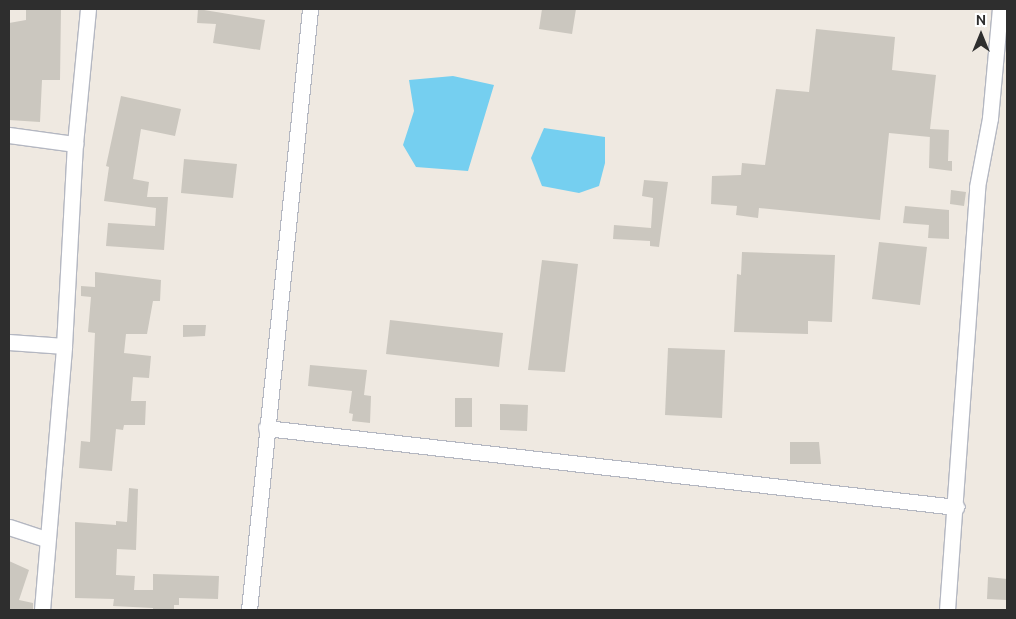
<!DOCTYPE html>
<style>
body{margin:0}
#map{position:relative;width:1016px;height:619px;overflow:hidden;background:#efe9e1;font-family:Ubuntu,sans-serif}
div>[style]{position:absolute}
.water>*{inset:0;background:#75cff0}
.building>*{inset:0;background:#cbc7bf}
.roads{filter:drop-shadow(1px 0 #b4b7c1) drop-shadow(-1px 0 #b4b7c1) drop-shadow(0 1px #b4b7c1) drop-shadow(0 -1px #b4b7c1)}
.minor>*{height:15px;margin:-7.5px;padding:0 7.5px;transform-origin:7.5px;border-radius:7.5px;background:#fff}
span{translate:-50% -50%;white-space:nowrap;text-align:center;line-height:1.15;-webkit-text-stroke:4.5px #fff;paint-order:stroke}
.frame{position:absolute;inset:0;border:10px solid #2e2e2e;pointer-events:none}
.north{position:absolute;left:956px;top:10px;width:50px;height:50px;-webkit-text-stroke:4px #fff;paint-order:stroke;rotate:0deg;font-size:14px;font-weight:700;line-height:20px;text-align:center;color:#2e2e2e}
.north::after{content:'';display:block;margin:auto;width:18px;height:22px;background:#2e2e2e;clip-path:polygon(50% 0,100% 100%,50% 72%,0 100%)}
</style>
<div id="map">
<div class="water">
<div style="clip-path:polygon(453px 76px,494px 85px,468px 171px,416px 167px,403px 145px,414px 111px,409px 80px)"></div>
<div style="clip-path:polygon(544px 128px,605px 137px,605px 163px,599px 186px,579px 193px,542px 186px,531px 158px)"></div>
</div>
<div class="building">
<div style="clip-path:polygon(26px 9px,61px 9px,60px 80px,42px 80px,40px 122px,9px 120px,9px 23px,26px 20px)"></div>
<div style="clip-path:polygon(198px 9px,265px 20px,260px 50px,213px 43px,216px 24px,197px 23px)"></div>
<div style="clip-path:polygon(542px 9px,576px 9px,572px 34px,539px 29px)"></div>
<div style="clip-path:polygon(816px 29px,895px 37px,892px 70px,936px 75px,930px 129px,949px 130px,948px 161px,952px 161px,952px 171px,929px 168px,930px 132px,930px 137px,889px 133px,880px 220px,759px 208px,758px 218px,736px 215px,737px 206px,711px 204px,712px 176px,741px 175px,742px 163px,765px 165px,776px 89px,809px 92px)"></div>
<div style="clip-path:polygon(121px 96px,181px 109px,175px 136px,141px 129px,133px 179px,149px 182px,147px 197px,168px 197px,164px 250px,106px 246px,108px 223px,155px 226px,156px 208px,104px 201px,109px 167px,106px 166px)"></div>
<div style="clip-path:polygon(184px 159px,237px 164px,233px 198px,181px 193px)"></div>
<div style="clip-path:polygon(644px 180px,668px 182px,659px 247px,650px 246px,650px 241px,613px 239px,614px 225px,651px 228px,653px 198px,642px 196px)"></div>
<div style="clip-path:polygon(951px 190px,966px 192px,964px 206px,950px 204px)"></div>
<div style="clip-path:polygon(905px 206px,949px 210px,949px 239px,928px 238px,929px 225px,903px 223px)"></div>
<div style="clip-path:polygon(879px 242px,927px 247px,920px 305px,872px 299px)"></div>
<div style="clip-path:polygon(742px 252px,835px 255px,832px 322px,808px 321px,808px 334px,734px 332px,737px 274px,741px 275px)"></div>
<div style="clip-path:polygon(542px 260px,578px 264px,565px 372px,528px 370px)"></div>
<div style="clip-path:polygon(95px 272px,161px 280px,160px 301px,153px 301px,147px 334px,126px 334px,124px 353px,151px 356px,149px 378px,133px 377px,131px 401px,146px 401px,145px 425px,124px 425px,123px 430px,116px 429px,112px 471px,79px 468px,81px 441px,90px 442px,95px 333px,88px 332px,91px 297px,81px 296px,81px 286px,95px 287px)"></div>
<div style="clip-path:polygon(390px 320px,503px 333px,499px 367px,386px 354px)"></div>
<div style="clip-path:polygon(183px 325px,206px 325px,205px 336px,183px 337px)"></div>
<div style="clip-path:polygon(668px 348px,725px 350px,722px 418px,665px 415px)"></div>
<div style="clip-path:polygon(310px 365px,367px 370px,364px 395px,371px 396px,370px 423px,352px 421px,353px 414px,349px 413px,352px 391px,308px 386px)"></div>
<div style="clip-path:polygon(455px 398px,472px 398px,472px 427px,455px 427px)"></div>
<div style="clip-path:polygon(500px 404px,528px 405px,527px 431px,500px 430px)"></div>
<div style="clip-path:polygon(790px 442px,819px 442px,821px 464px,790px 464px)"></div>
<div style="clip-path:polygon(129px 488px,138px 489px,136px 550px,117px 549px,116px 575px,135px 576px,134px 590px,153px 590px,153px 574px,219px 576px,218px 599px,179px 598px,179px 605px,174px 605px,174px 610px,153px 610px,153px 608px,113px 606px,114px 599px,75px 598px,75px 522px,116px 525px,116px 521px,127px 522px)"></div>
<div style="clip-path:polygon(9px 561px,29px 570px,19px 600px,33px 603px,33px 610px,9px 610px)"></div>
<div style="clip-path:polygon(988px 577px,1007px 579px,1007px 600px,987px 599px)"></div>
</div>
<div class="roads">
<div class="minor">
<div style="left:9px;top:135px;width:67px;rotate:7.8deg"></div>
<div style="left:9px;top:342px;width:55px;rotate:4.2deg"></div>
<div style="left:266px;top:428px;width:695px;rotate:6.53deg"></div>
<div style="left:9px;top:527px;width:39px;rotate:18deg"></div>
<div style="left:42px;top:610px;width:265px;rotate:-85.2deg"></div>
<div style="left:64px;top:346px;width:202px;rotate:-86.9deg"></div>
<div style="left:75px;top:144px;width:136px;rotate:-84.5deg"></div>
<div style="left:249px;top:610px;width:604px;rotate:-84.2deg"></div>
<div style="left:947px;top:610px;width:424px;rotate:-85.9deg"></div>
<div style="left:977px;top:187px;width:70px;rotate:-79.3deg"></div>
<div style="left:990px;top:118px;width:109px;rotate:-84.8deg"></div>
</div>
</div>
<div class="frame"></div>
<div class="north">N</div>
</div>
